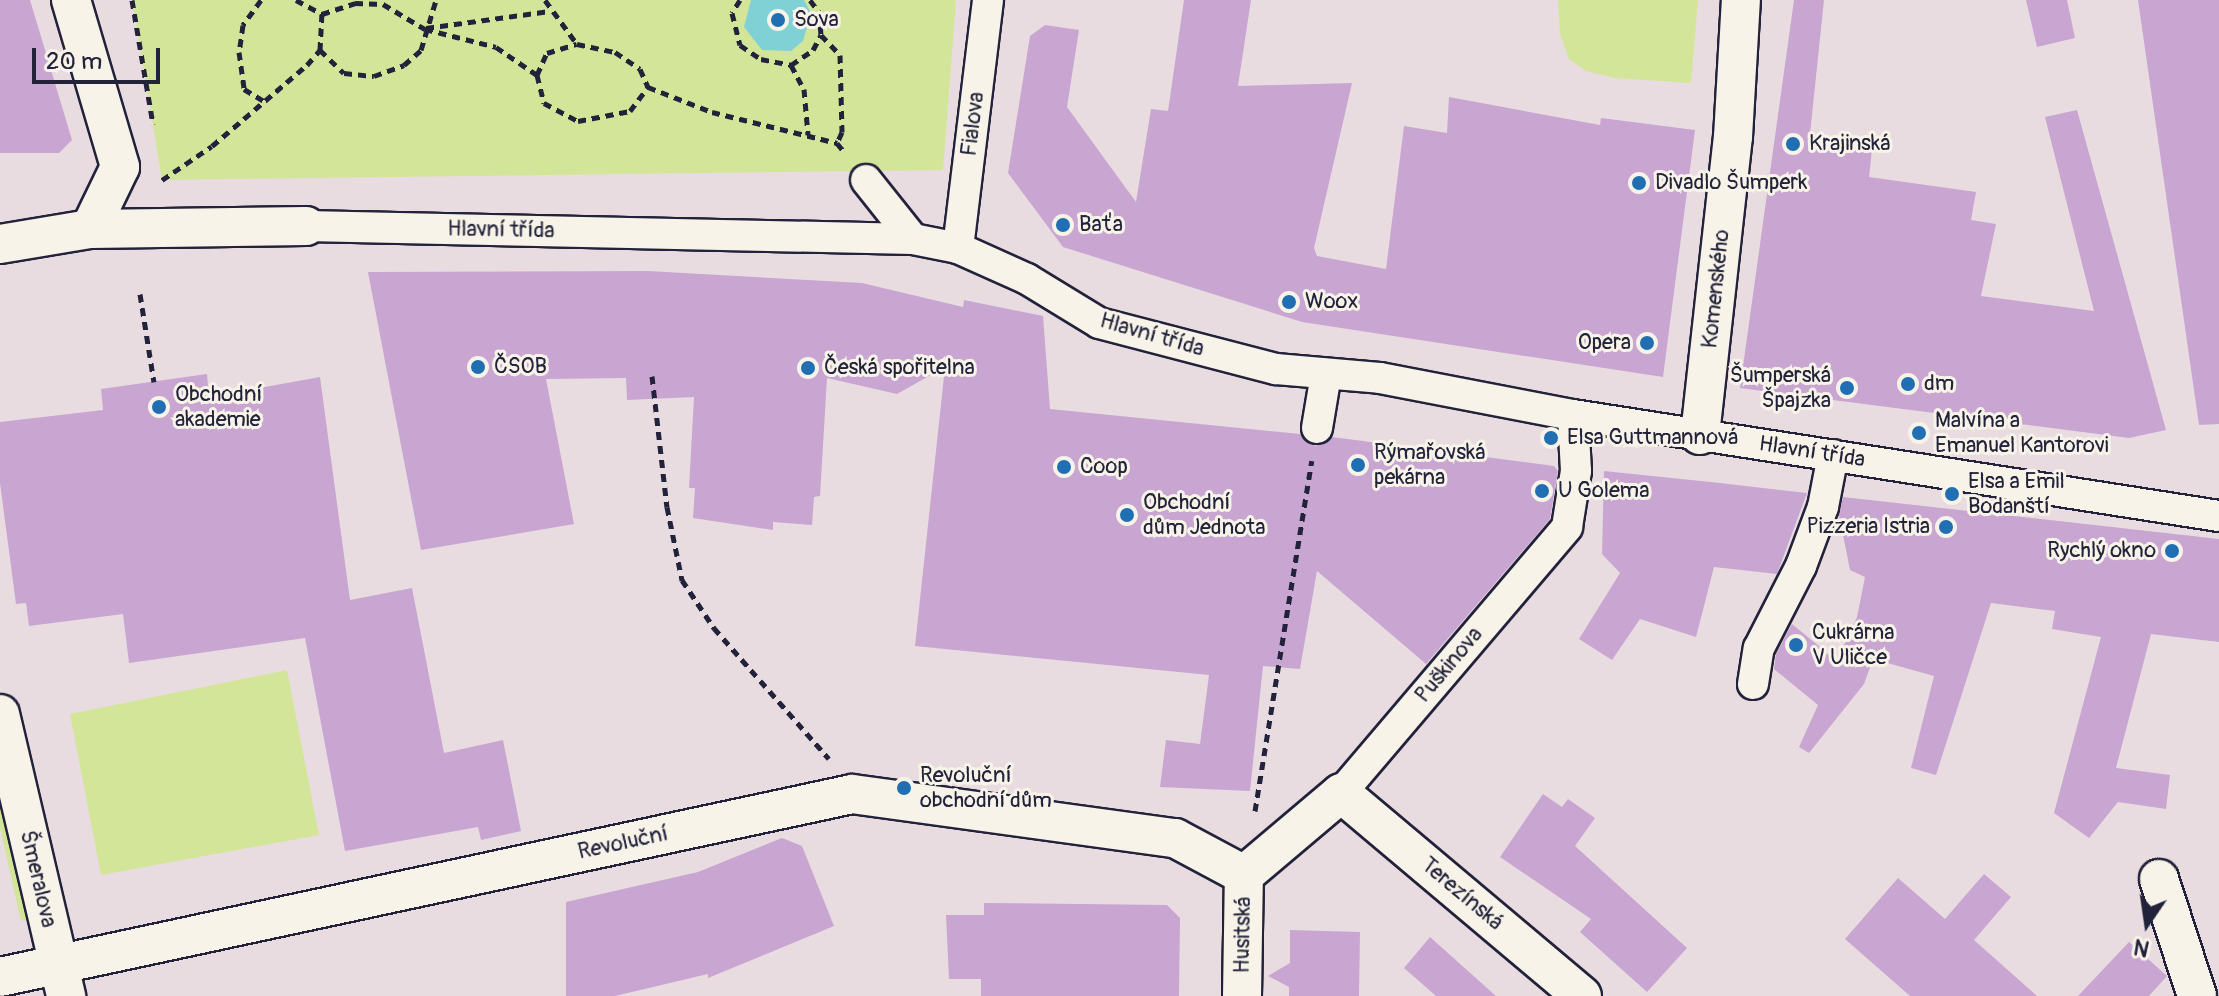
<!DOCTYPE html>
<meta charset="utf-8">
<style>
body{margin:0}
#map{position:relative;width:2219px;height:996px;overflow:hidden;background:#e9dce1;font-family:Pangolin,sans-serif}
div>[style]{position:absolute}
.green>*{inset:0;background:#d3e598}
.water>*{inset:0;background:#80d1d6}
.building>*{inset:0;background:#c8a6d1}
.path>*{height:5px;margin-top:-2.5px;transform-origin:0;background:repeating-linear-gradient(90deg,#22223b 0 8px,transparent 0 14px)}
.roads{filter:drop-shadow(2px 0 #22223b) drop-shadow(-2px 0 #22223b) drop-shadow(0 2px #22223b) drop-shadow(0 -2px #22223b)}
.pedestrian>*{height:30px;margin:-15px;padding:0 15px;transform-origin:15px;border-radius:15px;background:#f7f3e8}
.minor>*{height:38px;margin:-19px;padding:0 19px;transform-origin:19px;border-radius:19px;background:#f7f3e8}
.dots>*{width:22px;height:22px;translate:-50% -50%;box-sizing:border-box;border:4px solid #f7f3e8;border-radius:50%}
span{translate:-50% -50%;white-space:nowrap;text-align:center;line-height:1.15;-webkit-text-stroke:6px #f7f3e8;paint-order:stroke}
.poi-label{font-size:22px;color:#22223b}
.left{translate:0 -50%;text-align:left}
.right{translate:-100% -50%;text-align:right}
.street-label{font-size:22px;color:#22223b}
.north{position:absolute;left:2107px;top:884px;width:80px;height:80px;-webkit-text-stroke:6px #f7f3e8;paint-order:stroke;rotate:193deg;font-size:22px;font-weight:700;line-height:32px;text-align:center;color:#22223b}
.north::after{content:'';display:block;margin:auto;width:28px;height:36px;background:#22223b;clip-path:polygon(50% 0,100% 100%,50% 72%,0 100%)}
.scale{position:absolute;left:32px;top:48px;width:128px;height:36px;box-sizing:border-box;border:4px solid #22223b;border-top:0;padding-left:10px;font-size:24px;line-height:28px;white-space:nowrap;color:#22223b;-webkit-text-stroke:6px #f7f3e8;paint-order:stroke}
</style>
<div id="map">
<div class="green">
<div style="clip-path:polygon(132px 0,956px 0,943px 170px,162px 180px)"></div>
<div style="clip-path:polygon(1558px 0,1698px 0,1691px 83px,1615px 78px,1586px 71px,1569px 59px,1560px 34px)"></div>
<div style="clip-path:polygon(287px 670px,319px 835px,101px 875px,70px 714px)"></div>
<div style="clip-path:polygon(0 788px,33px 918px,21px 921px,0 828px)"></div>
</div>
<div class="water">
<div style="clip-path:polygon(751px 0,804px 0,811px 13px,803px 41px,791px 51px,762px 50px,744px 27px)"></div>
</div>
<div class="building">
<div style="clip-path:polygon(0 0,30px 0,72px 140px,59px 153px,0 153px)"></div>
<div style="clip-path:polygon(1184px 0,1251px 0,1238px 86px,1352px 83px,1314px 248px,1317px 256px,1386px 269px,1404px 126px,1447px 133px,1449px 97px,1600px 125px,1601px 118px,1695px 130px,1663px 377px,1302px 322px,1063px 247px,1008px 173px,1030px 36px,1045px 25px,1079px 30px,1067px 107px,1136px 202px,1151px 109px,1168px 111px)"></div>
<div style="clip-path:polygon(1794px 0,1824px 0,1810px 134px,1873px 141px,1869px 177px,1976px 192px,1971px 220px,1996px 224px,1981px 296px,2094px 311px,2045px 117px,2077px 110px,2166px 430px,2129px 438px,1740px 388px)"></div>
<div style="clip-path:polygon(2026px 0,2067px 0,2075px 38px,2037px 47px)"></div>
<div style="clip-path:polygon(2138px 0,2219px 0,2219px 424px,2199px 425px)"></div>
<div style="clip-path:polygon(648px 271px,862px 283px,963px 307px,964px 300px,1043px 316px,1050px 409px,1300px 434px,1315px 446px,1332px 437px,1554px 466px,1558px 471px,1550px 519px,1426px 664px,1317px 571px,1300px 669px,1263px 666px,1250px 791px,1160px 787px,1166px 740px,1200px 744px,1209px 675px,915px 646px,945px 367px,897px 394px,827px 378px,820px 496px,814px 497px,812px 525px,773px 522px,773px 530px,693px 518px,695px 488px,689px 488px,694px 397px,627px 400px,626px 378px,546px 379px,574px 524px,421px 550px,368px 272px)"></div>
<div style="clip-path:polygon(207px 374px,209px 397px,320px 377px,350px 600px,412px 588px,444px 753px,503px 740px,521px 831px,481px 840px,478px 827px,345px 851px,305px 638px,129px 663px,123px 614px,29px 626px,26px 603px,16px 604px,0 483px,0 422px,103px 410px,101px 389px)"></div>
<div style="clip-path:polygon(1604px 471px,1720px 483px,1807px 493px,1777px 574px,1714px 567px,1696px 637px,1640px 619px,1612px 660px,1579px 639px,1620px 573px,1602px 554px)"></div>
<div style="clip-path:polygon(1843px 497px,2219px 539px,2219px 642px,2151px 634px,2116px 768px,2170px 775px,2166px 809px,2118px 802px,2089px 838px,2054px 813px,2101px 637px,2052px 629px,2055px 611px,1991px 603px,1936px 775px,1911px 768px,1934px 676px,1873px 659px,1864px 684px,1809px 753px,1799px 747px,1818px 705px,1774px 669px,1776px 654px,1792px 624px,1837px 661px,1857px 617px,1865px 577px,1850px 570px,1839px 515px)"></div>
<div style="clip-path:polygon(1543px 794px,1562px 807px,1568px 799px,1595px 818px,1575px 846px,1687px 948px,1647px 992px,1580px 932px,1591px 919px,1500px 857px)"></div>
<div style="clip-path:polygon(782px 838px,802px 846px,834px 926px,708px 978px,708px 974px,615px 996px,566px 996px,566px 902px,698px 872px)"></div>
<div style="clip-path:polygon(1984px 874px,2011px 897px,1974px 940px,2037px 996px,1910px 996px,1845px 939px,1898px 878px,1945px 919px)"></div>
<div style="clip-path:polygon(984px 903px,1167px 905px,1180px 918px,1179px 996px,981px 996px,981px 979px,949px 979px,946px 915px,984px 915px)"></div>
<div style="clip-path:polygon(1290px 930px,1360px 932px,1359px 996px,1289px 996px,1289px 987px,1268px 976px,1290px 963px)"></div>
<div style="clip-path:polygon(1430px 937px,1496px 996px,1436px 996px,1404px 968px)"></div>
<div style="clip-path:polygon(2129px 942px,2167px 976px,2149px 996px,2078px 996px)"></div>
</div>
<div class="path">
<div style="left:132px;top:0;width:126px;rotate:80.4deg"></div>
<div style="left:261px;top:0;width:31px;rotate:126deg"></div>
<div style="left:243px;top:25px;width:27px;rotate:98deg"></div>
<div style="left:239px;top:52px;width:37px;rotate:82deg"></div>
<div style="left:244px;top:89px;width:23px;rotate:31deg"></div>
<div style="left:296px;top:0;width:30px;rotate:28deg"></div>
<div style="left:322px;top:14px;width:35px;rotate:-18deg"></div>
<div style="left:355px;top:3px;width:28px;rotate:2deg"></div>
<div style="left:383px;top:4px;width:49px;rotate:30.8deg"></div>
<div style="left:425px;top:29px;width:73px;rotate:14.2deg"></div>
<div style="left:496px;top:47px;width:50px;rotate:34.3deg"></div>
<div style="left:537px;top:75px;width:29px;rotate:76deg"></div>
<div style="left:544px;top:103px;width:38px;rotate:28deg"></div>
<div style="left:578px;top:121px;width:53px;rotate:-10.9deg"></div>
<div style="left:630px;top:111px;width:30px;rotate:-53deg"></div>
<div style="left:648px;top:87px;width:69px;rotate:21.3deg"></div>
<div style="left:712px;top:112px;width:129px;rotate:13.9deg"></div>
<div style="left:837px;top:143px;width:13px;rotate:51deg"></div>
<div style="left:545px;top:0;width:54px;rotate:54deg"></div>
<div style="left:577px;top:44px;width:39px;rotate:12deg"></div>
<div style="left:615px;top:52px;width:30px;rotate:34deg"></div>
<div style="left:640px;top:69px;width:20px;rotate:66deg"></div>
<div style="left:740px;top:0;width:15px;rotate:122deg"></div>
<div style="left:732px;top:13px;width:33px;rotate:76deg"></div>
<div style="left:740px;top:45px;width:25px;rotate:34deg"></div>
<div style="left:761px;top:59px;width:31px;rotate:11deg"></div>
<div style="left:791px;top:65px;width:27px;rotate:-34deg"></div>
<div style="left:813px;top:50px;width:17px;rotate:-62deg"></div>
<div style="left:810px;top:0;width:15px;rotate:53deg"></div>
<div style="left:819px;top:12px;width:23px;rotate:85deg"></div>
<div style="left:821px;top:35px;width:28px;rotate:46deg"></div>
<div style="left:840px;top:55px;width:77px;rotate:88.5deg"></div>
<div style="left:842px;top:132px;width:12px;rotate:114deg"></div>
<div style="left:426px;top:28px;width:125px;rotate:-7.8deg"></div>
<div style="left:320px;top:50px;width:33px;rotate:44deg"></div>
<div style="left:344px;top:73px;width:30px;rotate:6deg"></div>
<div style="left:374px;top:76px;width:32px;rotate:-20deg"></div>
<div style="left:404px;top:65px;width:23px;rotate:-41deg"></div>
<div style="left:421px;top:50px;width:52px;rotate:-73.3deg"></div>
<div style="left:791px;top:65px;width:27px;rotate:62deg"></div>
<div style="left:804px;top:89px;width:46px;rotate:85deg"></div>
<div style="left:537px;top:75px;width:24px;rotate:-66deg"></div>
<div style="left:547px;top:53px;width:31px;rotate:-17deg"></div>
<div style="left:162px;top:180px;width:60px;rotate:-34.2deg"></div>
<div style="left:212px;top:146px;width:125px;rotate:-40.5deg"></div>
<div style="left:307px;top:65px;width:20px;rotate:-49deg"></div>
<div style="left:320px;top:50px;width:36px;rotate:-87deg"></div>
<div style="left:140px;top:294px;width:89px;rotate:81deg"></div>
<div style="left:652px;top:376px;width:132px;rotate:83.5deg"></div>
<div style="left:667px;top:507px;width:75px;rotate:78.4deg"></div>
<div style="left:682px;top:580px;width:58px;rotate:56.3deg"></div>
<div style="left:714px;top:628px;width:174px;rotate:48.7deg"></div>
<div style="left:1255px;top:811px;width:355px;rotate:-80.8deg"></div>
</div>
<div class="roads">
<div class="pedestrian">
<div style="left:866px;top:180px;width:75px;rotate:51.5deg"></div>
<div style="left:306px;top:226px;width:607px;rotate:1.23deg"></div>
<div style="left:913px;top:239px;width:46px;rotate:11.3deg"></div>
<div style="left:958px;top:248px;width:76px;rotate:24.2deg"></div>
<div style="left:1027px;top:279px;width:84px;rotate:31.4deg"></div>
<div style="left:1099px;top:323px;width:183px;rotate:14.6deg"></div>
<div style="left:1276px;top:369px;width:104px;rotate:4.9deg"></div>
<div style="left:1380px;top:378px;width:197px;rotate:10.9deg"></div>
<div style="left:1573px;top:415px;width:654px;rotate:8.89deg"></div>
<div style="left:958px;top:248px;width:250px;rotate:-83.1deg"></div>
<div style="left:1317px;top:428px;width:55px;rotate:-80.5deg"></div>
<div style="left:1753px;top:684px;width:36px;rotate:-81deg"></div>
<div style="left:1759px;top:648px;width:92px;rotate:-62.9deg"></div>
<div style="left:1801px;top:566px;width:63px;rotate:-69.6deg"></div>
<div style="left:1823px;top:507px;width:53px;rotate:-79.1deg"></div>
<div style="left:1341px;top:793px;width:349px;rotate:-49.6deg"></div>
<div style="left:1567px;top:527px;width:57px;rotate:-80.9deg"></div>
<div style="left:1576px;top:471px;width:56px;rotate:-93.1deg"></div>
</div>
<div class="minor">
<div style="left:71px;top:0;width:174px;rotate:73.6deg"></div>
<div style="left:120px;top:167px;width:69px;rotate:115.8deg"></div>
<div style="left:0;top:244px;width:91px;rotate:-9.5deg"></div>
<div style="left:90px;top:229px;width:216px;rotate:-0.8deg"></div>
<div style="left:1700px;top:435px;width:300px;rotate:-83.7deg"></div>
<div style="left:1733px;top:137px;width:137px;rotate:-86.7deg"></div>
<div style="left:0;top:714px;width:290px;rotate:76.8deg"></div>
<div style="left:1244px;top:875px;width:127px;rotate:-40.2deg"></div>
<div style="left:1341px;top:793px;width:315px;rotate:40.1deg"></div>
<div style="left:2159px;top:879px;width:123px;rotate:72deg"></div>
<div style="left:0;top:977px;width:871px;rotate:-12.12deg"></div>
<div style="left:852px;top:794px;width:326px;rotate:7.8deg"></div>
<div style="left:1175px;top:838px;width:78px;rotate:28.2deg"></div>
<div style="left:1242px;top:996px;width:121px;rotate:-89.1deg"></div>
</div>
</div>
<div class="dots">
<div style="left:778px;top:20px;background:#1f6fb2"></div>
<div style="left:1793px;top:144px;background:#1f6fb2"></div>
<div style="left:1639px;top:183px;background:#1f6fb2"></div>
<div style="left:1063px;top:225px;background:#1f6fb2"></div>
<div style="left:1289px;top:302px;background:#1f6fb2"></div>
<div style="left:1647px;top:343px;background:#1f6fb2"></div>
<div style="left:478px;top:367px;background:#1f6fb2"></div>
<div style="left:808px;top:368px;background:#1f6fb2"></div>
<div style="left:1908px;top:384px;background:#1f6fb2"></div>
<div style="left:1847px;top:388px;background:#1f6fb2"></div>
<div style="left:159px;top:407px;background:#1f6fb2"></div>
<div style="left:1919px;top:433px;background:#1f6fb2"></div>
<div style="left:1551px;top:438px;background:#1f6fb2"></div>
<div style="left:1358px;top:465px;background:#1f6fb2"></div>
<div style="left:1064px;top:467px;background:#1f6fb2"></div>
<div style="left:1542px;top:491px;background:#1f6fb2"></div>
<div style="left:1952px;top:494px;background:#1f6fb2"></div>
<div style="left:1127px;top:515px;background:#1f6fb2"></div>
<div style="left:1946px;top:527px;background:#1f6fb2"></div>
<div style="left:2172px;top:551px;background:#1f6fb2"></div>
<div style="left:1796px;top:645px;background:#1f6fb2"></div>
<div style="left:904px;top:788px;background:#1f6fb2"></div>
</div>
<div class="poi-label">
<span class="left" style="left:794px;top:20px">Sova</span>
<span class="left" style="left:1809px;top:144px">Krajinská</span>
<span class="left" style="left:1655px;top:183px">Divadlo Šumperk</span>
<span class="left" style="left:1079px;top:225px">Baťa</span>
<span class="left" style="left:1305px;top:302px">Woox</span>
<span class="right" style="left:1631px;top:343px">Opera</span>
<span class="left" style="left:494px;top:367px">ČSOB</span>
<span class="left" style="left:824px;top:368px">Česká spořitelna</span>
<span class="right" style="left:1831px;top:388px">Šumperská<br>Špajzka</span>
<span class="left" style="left:1924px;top:384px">dm</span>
<span class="left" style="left:175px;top:407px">Obchodní<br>akademie</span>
<span class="left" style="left:1935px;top:433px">Malvína a<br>Emanuel Kantorovi</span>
<span class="left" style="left:1567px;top:438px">Elsa Guttmannová</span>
<span class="left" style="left:1374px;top:465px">Rýmařovská<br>pekárna</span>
<span class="left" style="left:1080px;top:467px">Coop</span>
<span class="left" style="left:1968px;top:494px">Elsa a Emil<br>Bodanští</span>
<span class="left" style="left:1558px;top:491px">U Golema</span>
<span class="left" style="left:1143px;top:515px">Obchodní<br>dům Jednota</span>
<span class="right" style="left:1930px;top:527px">Pizzeria Istria</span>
<span class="right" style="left:2156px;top:551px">Rychlý okno</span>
<span class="left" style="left:1812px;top:645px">Cukrárna<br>V Uličce</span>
<span class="left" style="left:920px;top:788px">Revoluční<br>obchodní dům</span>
</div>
<div class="street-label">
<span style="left:973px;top:124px;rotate:-83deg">Fialova</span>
<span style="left:501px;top:230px;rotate:1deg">Hlavní třída</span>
<span style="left:1716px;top:289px;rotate:-84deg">Komenského</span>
<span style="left:1152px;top:335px;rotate:16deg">Hlavní třída</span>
<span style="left:1812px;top:452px;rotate:9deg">Hlavní třída</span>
<span style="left:1449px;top:665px;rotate:-50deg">Puškinova</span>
<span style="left:623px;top:843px;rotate:-12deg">Revoluční</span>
<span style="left:38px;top:879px;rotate:77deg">Šmeralova</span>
<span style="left:1462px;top:894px;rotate:40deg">Terezínská</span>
<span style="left:1243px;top:935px;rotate:-89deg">Husitská</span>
</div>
<div class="north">N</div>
<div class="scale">20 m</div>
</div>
